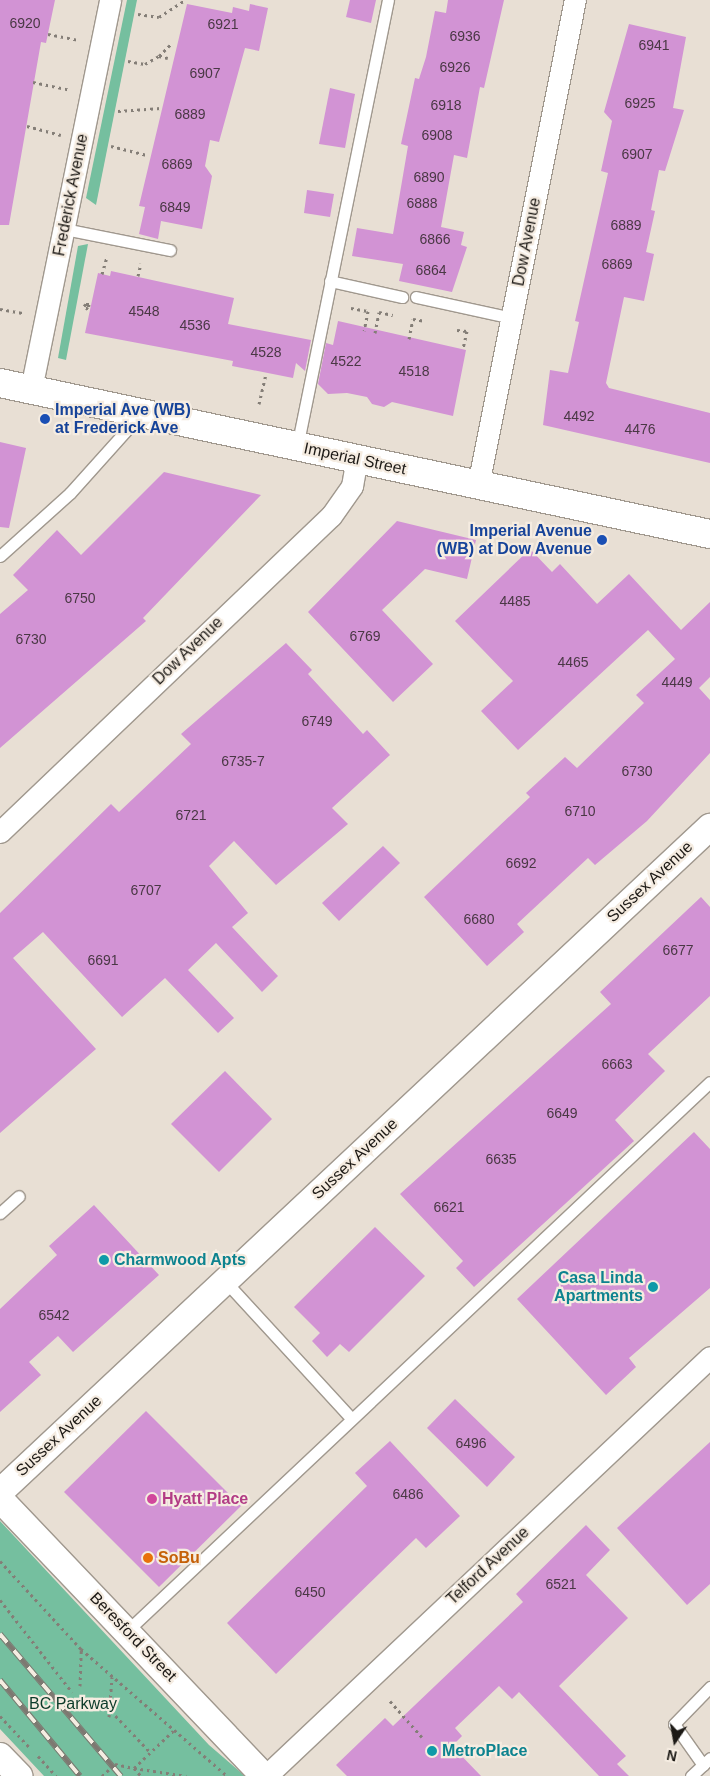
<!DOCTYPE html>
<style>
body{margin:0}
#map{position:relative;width:710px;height:1776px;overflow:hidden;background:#e8dfd4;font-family:Helvetica,sans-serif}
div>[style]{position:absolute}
.green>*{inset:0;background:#75bf9f}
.building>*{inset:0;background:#d293d4}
.path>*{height:3px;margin-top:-1.5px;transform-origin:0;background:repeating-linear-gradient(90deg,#847e77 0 2.5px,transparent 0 6.5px)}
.roads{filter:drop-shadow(1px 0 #a0988e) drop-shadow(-1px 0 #a0988e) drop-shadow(0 1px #a0988e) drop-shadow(0 -1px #a0988e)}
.service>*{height:11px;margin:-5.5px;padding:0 5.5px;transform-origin:5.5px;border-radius:5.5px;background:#fff}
.minor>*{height:21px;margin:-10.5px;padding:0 10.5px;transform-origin:10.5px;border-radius:10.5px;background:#fff}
.tertiary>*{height:26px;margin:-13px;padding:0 13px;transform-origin:13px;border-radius:13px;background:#fff}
.secondary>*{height:28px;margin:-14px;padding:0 14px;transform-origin:14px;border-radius:14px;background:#fff}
.rail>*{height:5.5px;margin-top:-2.75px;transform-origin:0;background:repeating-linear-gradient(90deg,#f5ece1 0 11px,#7e7871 0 22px);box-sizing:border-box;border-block:1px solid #7e7871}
.dots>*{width:14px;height:14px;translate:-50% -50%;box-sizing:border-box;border:2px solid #f5ece1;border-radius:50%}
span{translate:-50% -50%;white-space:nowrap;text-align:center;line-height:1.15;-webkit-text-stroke:4.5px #f5ece1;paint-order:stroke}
.number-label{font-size:14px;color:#4a3845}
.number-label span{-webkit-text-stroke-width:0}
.street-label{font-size:16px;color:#1c1915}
.transit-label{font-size:16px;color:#164399;font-weight:700}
.left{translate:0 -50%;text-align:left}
.right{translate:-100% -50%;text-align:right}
.culture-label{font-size:16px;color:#0d838f;font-weight:700}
.hotel-label{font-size:16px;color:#b23c85;font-weight:700}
.food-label{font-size:16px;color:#c56008;font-weight:700}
.park-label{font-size:16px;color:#0b3a29}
.north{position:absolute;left:650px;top:1716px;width:50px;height:50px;-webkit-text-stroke:4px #f5ece1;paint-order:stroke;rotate:192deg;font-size:14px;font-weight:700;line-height:20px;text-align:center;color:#1c1915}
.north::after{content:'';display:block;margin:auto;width:18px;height:22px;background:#1c1915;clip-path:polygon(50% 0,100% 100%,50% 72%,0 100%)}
</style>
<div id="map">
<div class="green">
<div style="clip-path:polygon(127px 0,137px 0,96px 205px,86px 198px)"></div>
<div style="clip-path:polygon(88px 244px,66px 360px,58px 358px,78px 246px)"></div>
<div style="clip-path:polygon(0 1521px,209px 1745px,245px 1776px,44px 1776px,0 1729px)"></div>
</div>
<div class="building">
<div style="clip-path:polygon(0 0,55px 0,46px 43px,41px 42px,9px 225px,0 225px)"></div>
<div style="clip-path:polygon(350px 0,376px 0,371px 23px,346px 17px)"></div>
<div style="clip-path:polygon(448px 0,504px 0,484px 88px,480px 87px,467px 158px,454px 155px,441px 227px,464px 232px,461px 245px,467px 247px,452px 292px,399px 281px,403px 264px,352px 256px,357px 228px,393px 234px,408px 146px,401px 144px,415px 78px,419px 79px,426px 57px,435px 11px,446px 13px)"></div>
<div style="clip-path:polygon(187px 4px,232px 13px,233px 7px,249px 11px,250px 4px,268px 8px,259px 51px,245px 48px,219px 142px,210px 140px,205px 166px,212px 176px,202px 229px,161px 221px,158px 239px,139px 234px,145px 207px,139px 206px)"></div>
<div style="clip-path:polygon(629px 24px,686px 37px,673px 108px,684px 110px,665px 171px,659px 170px,651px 210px,655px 211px,646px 252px,654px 254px,644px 301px,624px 297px,606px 383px,609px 388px,710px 413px,710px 463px,543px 425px,550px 370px,568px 373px,579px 322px,575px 321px,608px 173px,601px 171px,612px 121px,604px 112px)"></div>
<div style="clip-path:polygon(330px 88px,355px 94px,345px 148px,319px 144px)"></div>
<div style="clip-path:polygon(307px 190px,334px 194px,330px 217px,304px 213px)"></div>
<div style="clip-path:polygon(111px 271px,234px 298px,228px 324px,311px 340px,305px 371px,296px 363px,293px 378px,232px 366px,233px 361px,85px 333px,98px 273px,110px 276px)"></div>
<div style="clip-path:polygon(338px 321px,466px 350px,453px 416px,392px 402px,384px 407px,372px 404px,367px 397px,347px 393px,328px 394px,318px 384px,326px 343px,333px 345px)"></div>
<div style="clip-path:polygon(0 442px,26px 448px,9px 528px,0 527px)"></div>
<div style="clip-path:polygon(164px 472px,261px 495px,143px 618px,146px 621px,0 748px,0 614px,28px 590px,13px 575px,57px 530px,81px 555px)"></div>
<div style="clip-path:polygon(397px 521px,476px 540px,467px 579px,425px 569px,382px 610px,433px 664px,393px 702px,308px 612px)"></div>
<div style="clip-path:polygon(530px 549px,552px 572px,560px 564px,597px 604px,629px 574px,681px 630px,710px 602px,710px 677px,699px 688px,710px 700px,710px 753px,647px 821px,595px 865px,588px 858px,517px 924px,524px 932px,487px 966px,424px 897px,530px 797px,526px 793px,565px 757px,577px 768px,644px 703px,636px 695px,675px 659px,648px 630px,518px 750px,481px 711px,513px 681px,455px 621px)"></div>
<div style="clip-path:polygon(286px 643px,312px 670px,308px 674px,363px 734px,367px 730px,390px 755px,332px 808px,348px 824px,276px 885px,234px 841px,209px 866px,248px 913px,232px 927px,278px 976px,262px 992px,216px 943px,188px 970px,234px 1018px,218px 1033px,165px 978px,122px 1017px,43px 932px,13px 958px,96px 1049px,0 1133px,0 913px,111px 804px,119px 812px,191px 744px,181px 734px)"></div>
<div style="clip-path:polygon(383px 846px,400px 863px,339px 921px,322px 903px)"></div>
<div style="clip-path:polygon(701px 897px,710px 907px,710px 996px,648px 1054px,665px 1071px,615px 1120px,634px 1141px,474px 1287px,456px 1268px,463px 1261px,400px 1194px,611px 1004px,600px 992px)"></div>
<div style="clip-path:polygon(225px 1071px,272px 1119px,219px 1172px,171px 1124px)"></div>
<div style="clip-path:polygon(694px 1132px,710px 1149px,710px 1288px,629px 1358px,636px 1367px,606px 1395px,517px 1299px)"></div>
<div style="clip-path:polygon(94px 1205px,159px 1275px,73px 1352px,58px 1336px,29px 1362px,41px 1375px,0 1412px,0 1309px,57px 1255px,49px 1246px)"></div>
<div style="clip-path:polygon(375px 1227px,425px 1276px,349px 1352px,340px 1344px,327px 1357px,312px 1341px,320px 1333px,294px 1307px)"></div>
<div style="clip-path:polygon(455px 1399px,515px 1457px,487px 1487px,427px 1428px)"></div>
<div style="clip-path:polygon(146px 1411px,241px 1506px,159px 1587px,64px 1492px)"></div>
<div style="clip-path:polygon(390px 1441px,460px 1516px,426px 1548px,416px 1538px,276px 1674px,227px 1623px,367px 1486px,355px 1473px)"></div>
<div style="clip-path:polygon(710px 1442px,710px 1584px,687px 1605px,617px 1528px)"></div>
<div style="clip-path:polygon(586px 1525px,610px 1550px,586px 1575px,628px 1618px,559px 1686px,626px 1756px,617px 1764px,629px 1776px,599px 1776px,519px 1692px,512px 1699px,499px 1686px,455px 1728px,462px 1736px,452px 1746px,481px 1776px,347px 1776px,336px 1765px,385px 1718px,393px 1726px,523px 1602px,516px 1594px)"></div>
</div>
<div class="path">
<div style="left:138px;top:14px;width:21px;rotate:8deg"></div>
<div style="left:159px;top:17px;width:31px;rotate:-33deg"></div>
<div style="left:48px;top:34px;width:32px;rotate:11deg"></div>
<div style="left:159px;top:56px;width:18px;rotate:-45deg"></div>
<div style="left:128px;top:61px;width:17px;rotate:10deg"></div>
<div style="left:145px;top:64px;width:16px;rotate:-30deg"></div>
<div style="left:159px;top:56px;width:9px;rotate:13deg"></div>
<div style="left:33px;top:82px;width:38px;rotate:12deg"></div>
<div style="left:118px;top:111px;width:43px;rotate:-4deg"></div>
<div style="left:27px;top:126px;width:35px;rotate:15deg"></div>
<div style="left:111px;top:146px;width:38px;rotate:14deg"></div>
<div style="left:102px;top:274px;width:19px;rotate:-74deg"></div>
<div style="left:138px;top:276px;width:13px;rotate:-77deg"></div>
<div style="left:89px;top:304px;width:5px;rotate:101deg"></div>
<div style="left:88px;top:309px;width:5px;rotate:-143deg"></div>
<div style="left:84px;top:306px;width:3px;rotate:-45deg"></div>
<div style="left:86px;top:304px;width:3px"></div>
<div style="left:351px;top:308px;width:17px;rotate:10deg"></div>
<div style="left:368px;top:311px;width:20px;rotate:101deg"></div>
<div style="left:0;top:309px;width:23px;rotate:10deg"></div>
<div style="left:457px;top:330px;width:10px;rotate:6deg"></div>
<div style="left:467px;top:331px;width:18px;rotate:103deg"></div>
<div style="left:375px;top:333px;width:21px;rotate:-79deg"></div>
<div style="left:379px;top:312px;width:14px;rotate:12deg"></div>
<div style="left:409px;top:339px;width:20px;rotate:-79deg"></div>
<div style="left:413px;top:319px;width:13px;rotate:9deg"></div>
<div style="left:259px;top:404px;width:32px;rotate:-77deg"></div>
<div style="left:0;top:1561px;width:120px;rotate:47.4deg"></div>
<div style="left:81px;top:1649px;width:192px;rotate:41deg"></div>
<div style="left:0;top:1600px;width:117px;rotate:52deg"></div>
<div style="left:80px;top:1686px;width:37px;rotate:-88deg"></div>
<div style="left:390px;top:1701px;width:48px;rotate:48.4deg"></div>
<div style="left:111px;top:1711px;width:57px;rotate:46.4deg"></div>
<div style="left:0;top:1716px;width:44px;rotate:46.8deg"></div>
<div style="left:109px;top:1717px;width:40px;rotate:-85.7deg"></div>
<div style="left:38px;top:1756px;width:27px;rotate:48deg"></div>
<div style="left:134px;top:1768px;width:53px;rotate:8.7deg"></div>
<div style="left:134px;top:1768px;width:11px;rotate:49deg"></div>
<div style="left:102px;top:1776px;width:18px;rotate:-43deg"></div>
<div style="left:115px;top:1764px;width:19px;rotate:12deg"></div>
<div style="left:134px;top:1768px;width:54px;rotate:-43.5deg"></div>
</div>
<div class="roads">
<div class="service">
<div style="left:64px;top:229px;width:108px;rotate:11.2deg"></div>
<div style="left:330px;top:281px;width:74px;rotate:12.5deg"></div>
<div style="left:416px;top:297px;width:98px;rotate:12.3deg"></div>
<div style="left:297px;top:447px;width:456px;rotate:-78.5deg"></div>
<div style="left:0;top:556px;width:94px;rotate:-42deg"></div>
<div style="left:70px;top:493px;width:106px;rotate:-48.1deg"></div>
<div style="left:0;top:1213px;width:25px;rotate:-42deg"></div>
<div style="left:225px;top:1281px;width:186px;rotate:47.4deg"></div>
<div style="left:128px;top:1630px;width:799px;rotate:-43.28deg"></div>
<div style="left:703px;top:1765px;width:50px;rotate:-125.3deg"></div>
<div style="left:674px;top:1724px;width:52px;rotate:-45.8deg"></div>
<div style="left:691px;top:1776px;width:26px;rotate:-43deg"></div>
</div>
<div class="minor">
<div style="left:31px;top:389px;width:397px;rotate:-78.5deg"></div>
<div style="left:478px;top:485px;width:495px;rotate:-78.7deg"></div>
<div style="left:0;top:832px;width:458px;rotate:-43.7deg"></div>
<div style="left:331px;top:516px;width:37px;rotate:-55deg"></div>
<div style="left:352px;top:486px;width:27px;rotate:-80deg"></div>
<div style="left:266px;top:1776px;width:610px;rotate:-43.34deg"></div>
</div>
<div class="tertiary">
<div style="left:0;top:1492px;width:973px;rotate:-43.13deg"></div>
<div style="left:0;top:1499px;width:383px;rotate:46.4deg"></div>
<div style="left:0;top:1756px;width:28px;rotate:46deg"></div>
</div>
<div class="secondary">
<div style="left:0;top:383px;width:726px;rotate:12.01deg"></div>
</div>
</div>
<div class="rail">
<div style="left:0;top:1634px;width:187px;rotate:49.6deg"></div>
<div style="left:0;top:1680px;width:125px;rotate:50.2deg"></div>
</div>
<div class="dots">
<div style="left:45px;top:419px;background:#1a4fb4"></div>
<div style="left:602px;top:540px;background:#1a4fb4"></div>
<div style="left:104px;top:1260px;background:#0f9aa8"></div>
<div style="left:653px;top:1287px;background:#0f9aa8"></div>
<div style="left:152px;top:1499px;background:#d1479c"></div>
<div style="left:148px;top:1558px;background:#e8710a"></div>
<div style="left:432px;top:1751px;background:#0f9aa8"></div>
</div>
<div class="number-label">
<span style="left:25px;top:23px">6920</span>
<span style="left:223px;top:24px">6921</span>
<span style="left:465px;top:36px">6936</span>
<span style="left:654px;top:45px">6941</span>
<span style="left:455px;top:67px">6926</span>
<span style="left:205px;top:73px">6907</span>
<span style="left:640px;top:103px">6925</span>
<span style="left:446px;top:105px">6918</span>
<span style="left:190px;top:114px">6889</span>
<span style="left:437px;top:135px">6908</span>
<span style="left:637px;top:154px">6907</span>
<span style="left:177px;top:164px">6869</span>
<span style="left:429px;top:177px">6890</span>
<span style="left:422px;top:203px">6888</span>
<span style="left:175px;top:207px">6849</span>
<span style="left:626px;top:225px">6889</span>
<span style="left:435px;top:239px">6866</span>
<span style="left:617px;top:264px">6869</span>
<span style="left:431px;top:270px">6864</span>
<span style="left:144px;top:311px">4548</span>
<span style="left:195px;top:325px">4536</span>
<span style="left:266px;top:352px">4528</span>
<span style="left:346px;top:361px">4522</span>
<span style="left:414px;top:371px">4518</span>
<span style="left:579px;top:416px">4492</span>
<span style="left:640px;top:429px">4476</span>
<span style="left:80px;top:598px">6750</span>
<span style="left:515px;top:601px">4485</span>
<span style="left:365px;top:636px">6769</span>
<span style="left:31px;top:639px">6730</span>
<span style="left:573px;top:662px">4465</span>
<span style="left:677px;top:682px">4449</span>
<span style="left:317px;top:721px">6749</span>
<span style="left:243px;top:761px">6735-7</span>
<span style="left:637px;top:771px">6730</span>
<span style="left:580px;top:811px">6710</span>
<span style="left:191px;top:815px">6721</span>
<span style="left:521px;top:863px">6692</span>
<span style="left:146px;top:890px">6707</span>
<span style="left:479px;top:919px">6680</span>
<span style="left:678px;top:950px">6677</span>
<span style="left:103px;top:960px">6691</span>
<span style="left:617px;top:1064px">6663</span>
<span style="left:562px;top:1113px">6649</span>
<span style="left:501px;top:1159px">6635</span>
<span style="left:449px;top:1207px">6621</span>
<span style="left:54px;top:1315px">6542</span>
<span style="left:471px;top:1443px">6496</span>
<span style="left:408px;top:1494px">6486</span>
<span style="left:561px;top:1584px">6521</span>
<span style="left:310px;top:1592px">6450</span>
</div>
<div class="street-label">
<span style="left:71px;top:195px;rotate:-79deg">Frederick Avenue</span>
<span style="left:527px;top:242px;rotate:-79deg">Dow Avenue</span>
<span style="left:355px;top:459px;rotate:12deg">Imperial Street</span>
<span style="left:188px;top:651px;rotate:-44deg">Dow Avenue</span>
<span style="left:650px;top:882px;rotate:-43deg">Sussex Avenue</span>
<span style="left:355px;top:1159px;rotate:-43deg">Sussex Avenue</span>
<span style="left:59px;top:1436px;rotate:-43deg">Sussex Avenue</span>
<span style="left:488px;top:1566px;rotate:-43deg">Telford Avenue</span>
<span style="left:133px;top:1637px;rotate:46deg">Beresford Street</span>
</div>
<div class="transit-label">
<span class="left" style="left:55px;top:419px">Imperial Ave (WB)<br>at Frederick Ave</span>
<span class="right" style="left:592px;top:540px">Imperial Avenue<br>(WB) at Dow Avenue</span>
</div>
<div class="culture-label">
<span class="left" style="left:114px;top:1260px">Charmwood Apts</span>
<span class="right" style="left:643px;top:1287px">Casa Linda<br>Apartments</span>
<span class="left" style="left:442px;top:1751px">MetroPlace</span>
</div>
<div class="hotel-label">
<span class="left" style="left:162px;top:1499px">Hyatt Place</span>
</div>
<div class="food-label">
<span class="left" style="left:158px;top:1558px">SoBu</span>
</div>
<div class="park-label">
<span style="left:73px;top:1704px">BC Parkway</span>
</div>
<div class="north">N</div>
</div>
